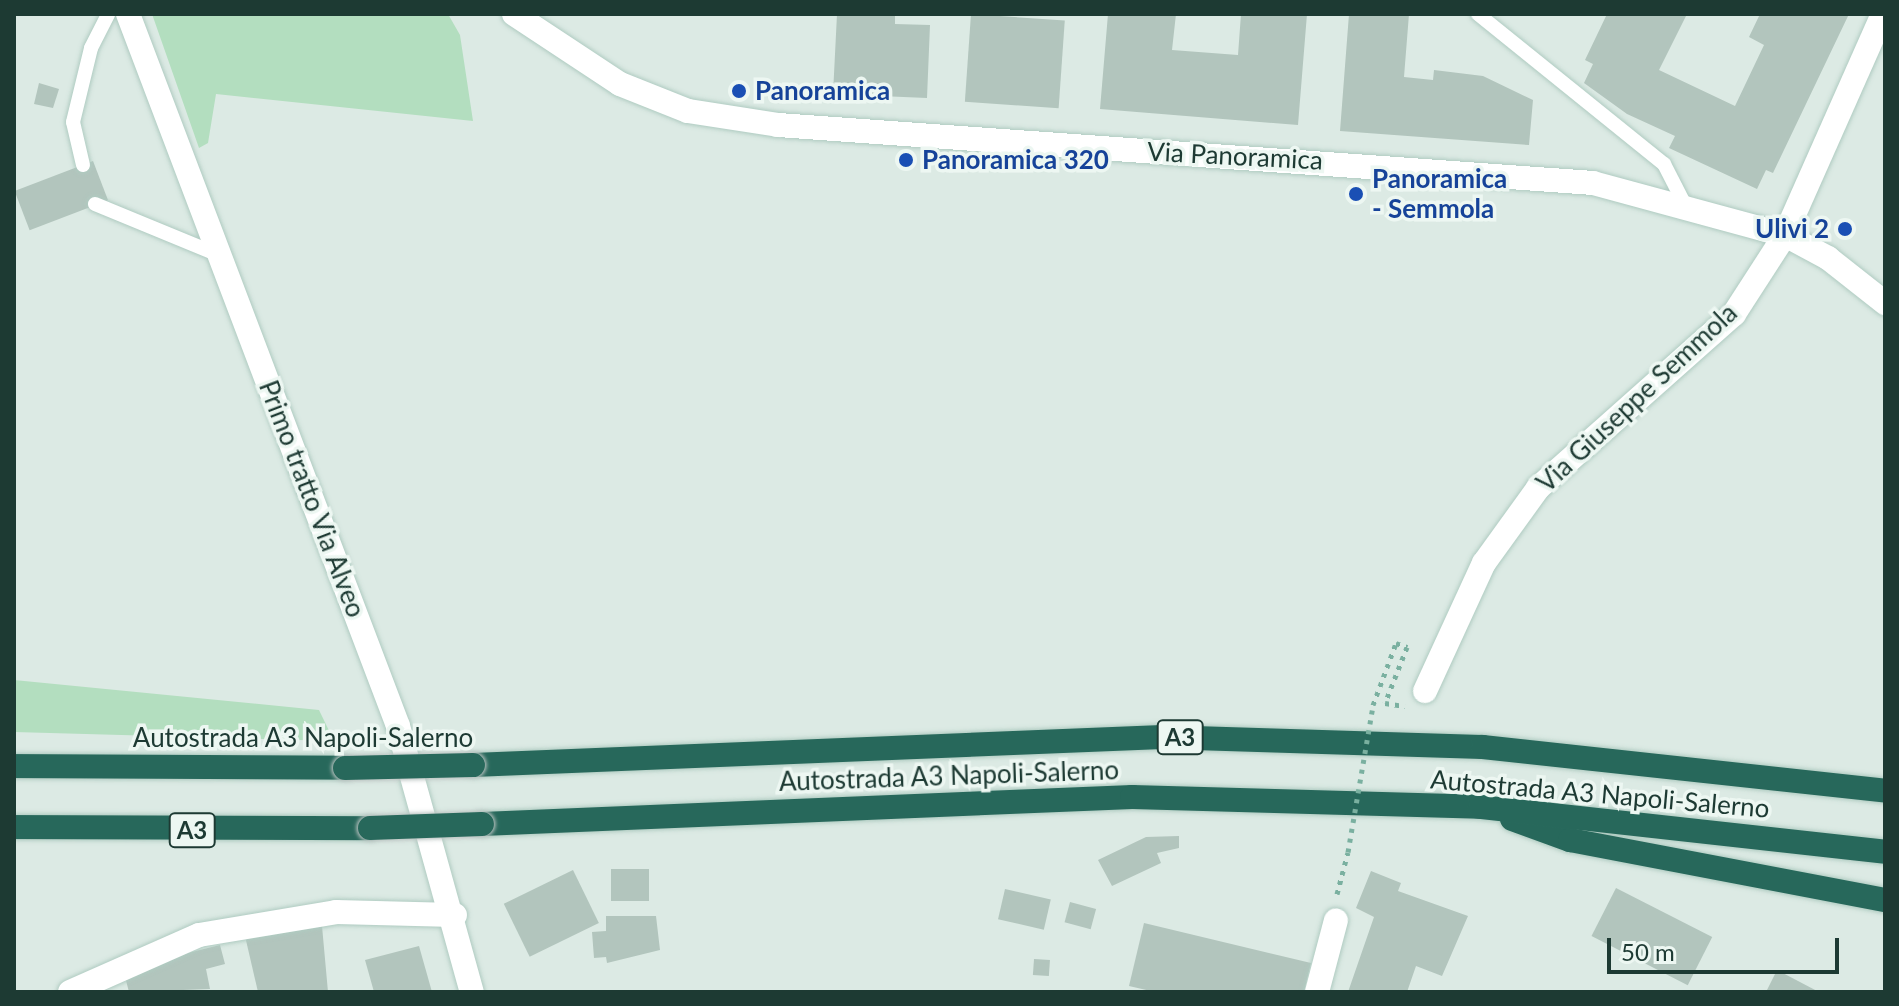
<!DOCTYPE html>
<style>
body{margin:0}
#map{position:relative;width:1899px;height:1006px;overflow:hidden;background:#dceae4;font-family:Lato,sans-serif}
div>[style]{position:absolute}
.green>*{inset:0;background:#b3debf}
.building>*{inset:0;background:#b2c5bd;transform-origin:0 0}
.path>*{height:5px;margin-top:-2.5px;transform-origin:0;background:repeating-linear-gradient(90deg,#7ab0a0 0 4px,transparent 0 10px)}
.roads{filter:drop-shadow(0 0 2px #afcbc1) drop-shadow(0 0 2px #afcbc1)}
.lane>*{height:14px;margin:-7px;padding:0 7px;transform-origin:7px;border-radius:7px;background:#fff}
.street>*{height:24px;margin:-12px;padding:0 12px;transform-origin:12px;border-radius:12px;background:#fff}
.secondary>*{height:24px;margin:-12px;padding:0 12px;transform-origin:12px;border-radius:12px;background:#fff}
.highway>*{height:24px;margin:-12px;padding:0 12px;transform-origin:12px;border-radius:12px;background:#27685b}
.path-bridge>*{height:5px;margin-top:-2.5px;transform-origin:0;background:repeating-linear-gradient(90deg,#7ab0a0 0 4px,transparent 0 10px)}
.bridges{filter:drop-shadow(0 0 2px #bbc4c2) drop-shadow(0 0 2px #bbc4c2)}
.highway-bridge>*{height:24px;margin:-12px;padding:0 12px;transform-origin:12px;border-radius:12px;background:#27685b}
.dots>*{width:22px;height:22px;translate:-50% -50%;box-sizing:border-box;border:4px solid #edf7f2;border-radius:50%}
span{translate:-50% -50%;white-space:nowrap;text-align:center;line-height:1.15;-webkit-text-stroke:7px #edf7f2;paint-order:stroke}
.shield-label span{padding:2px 6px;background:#edf7f2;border:2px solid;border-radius:6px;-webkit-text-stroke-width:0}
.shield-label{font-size:24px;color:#1d3a33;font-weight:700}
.transit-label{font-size:26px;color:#164399;font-weight:700}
.left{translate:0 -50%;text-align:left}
.right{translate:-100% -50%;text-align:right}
.street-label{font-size:26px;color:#1d3a33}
.frame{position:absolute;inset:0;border:16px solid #1d3a33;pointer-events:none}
.scale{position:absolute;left:1607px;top:938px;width:232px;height:36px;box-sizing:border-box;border:4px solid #1d3a33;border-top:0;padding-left:10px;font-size:24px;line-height:28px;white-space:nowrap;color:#1d3a33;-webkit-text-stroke:6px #edf7f2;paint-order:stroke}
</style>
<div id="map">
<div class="green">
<i style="clip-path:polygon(152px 14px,448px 14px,460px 35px,473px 121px,216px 94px,208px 143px,199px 148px)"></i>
<i style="clip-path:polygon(14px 680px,319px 710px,334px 741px,14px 732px)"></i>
</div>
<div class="building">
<i style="clip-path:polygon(837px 14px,895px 14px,895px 24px,930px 25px,927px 98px,833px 94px)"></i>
<i style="left:971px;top:14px;width:94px;height:88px;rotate:4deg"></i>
<i style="clip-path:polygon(1108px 14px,1176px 14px,1172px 50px,1238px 55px,1241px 14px,1307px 14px,1298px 125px,1100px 109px)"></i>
<i style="clip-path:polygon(1349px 14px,1409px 14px,1404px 77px,1433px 80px,1434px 70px,1483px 76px,1533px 100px,1529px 145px,1340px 131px)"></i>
<i style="clip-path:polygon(1607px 14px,1687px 14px,1659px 70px,1735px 106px,1764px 45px,1749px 37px,1760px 14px,1849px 14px,1773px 173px,1766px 170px,1757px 189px,1669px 148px,1675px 136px,1627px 114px,1584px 83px,1593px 64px,1585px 60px)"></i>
<i style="clip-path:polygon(39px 83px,59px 89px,53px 108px,34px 104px)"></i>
<i style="left:93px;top:161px;width:42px;height:84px;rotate:69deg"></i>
<i style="clip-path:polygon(1179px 836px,1179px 848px,1157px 853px,1161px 863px,1112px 886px,1098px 860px,1146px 837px)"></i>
<i style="left:611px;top:869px;width:38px;height:32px"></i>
<i style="left:573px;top:870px;width:59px;height:77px;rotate:64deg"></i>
<i style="clip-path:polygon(1371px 871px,1401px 883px,1398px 891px,1468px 916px,1442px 976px,1416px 966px,1407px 992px,1348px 992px,1374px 917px,1356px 908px)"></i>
<i style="left:1616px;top:888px;width:108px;height:54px;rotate:27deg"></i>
<i style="left:1005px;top:889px;width:47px;height:31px;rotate:13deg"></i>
<i style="left:1070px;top:902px;width:27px;height:21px;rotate:15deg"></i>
<i style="clip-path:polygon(606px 916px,656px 916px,660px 950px,607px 963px,606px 957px,594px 958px,592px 932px,606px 931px)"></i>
<i style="clip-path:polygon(1144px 923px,1311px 963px,1304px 992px,1155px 992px,1129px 986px)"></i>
<i style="clip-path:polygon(322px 926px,328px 992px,258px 992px,245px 936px)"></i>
<i style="clip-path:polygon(220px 945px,225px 964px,206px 969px,210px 989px,129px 992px,123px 969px)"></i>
<i style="clip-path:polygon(419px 946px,432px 992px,374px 992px,365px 960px)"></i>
<i style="left:1034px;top:959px;width:16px;height:16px;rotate:4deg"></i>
<i style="clip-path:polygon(1777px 970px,1819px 992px,1766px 992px)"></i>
</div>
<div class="path">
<i style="left:1373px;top:705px;width:66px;rotate:-69.6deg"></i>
<i style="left:1396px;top:643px;width:12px;rotate:20deg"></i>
<i style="left:1407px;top:647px;width:60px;rotate:111.4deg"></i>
<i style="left:1385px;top:703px;width:20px;rotate:9deg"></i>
<i style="left:1337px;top:894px;width:43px;rotate:-75.3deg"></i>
</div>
<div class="roads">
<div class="lane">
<i style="left:1478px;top:14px;width:239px;rotate:38.9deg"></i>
<i style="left:1664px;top:164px;width:46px;rotate:62.9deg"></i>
<i style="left:83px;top:165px;width:44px;rotate:-103.1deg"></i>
<i style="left:73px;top:122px;width:76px;rotate:-76.3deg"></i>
<i style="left:91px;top:48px;width:38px;rotate:-63deg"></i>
<i style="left:95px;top:204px;width:134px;rotate:22.4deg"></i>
</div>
<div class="street">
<i style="left:128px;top:14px;width:761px;rotate:69.23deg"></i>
<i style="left:398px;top:726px;width:276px;rotate:74.5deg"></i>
<i style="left:1425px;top:691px;width:141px;rotate:-65.3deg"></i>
<i style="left:1484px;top:563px;width:92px;rotate:-54.2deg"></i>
<i style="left:1538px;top:488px;width:262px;rotate:-41.6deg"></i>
<i style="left:1734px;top:314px;width:94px;rotate:-57.2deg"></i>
<i style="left:1785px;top:235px;width:242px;rotate:-66.1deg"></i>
<i style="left:70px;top:992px;width:141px;rotate:-23.8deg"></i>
<i style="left:199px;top:935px;width:139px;rotate:-9.5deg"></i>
<i style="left:336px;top:912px;width:119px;rotate:1.4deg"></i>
<i style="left:1317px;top:992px;width:74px;rotate:-75.2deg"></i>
</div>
<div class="secondary">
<i style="left:514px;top:14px;width:127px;rotate:33.4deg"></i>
<i style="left:620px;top:84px;width:73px;rotate:21.7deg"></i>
<i style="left:688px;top:111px;width:91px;rotate:8.8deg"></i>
<i style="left:778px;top:125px;width:817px;rotate:4.07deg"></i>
<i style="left:1593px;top:183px;width:199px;rotate:15.2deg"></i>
<i style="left:1785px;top:235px;width:49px;rotate:28.1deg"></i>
<i style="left:1828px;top:258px;width:73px;rotate:38.3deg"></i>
</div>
<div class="highway">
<i style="left:473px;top:765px;width:690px;rotate:-2.33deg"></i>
<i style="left:1162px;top:737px;width:321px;rotate:1.8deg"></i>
<i style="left:1483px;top:747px;width:404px;rotate:6.2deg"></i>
<i style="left:14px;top:766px;width:331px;rotate:0.3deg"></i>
<i style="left:1512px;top:819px;width:62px;rotate:19.9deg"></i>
<i style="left:1570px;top:840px;width:321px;rotate:10.8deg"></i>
<i style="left:482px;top:824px;width:651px;rotate:-2.38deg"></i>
<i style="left:1132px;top:797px;width:348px;rotate:1.6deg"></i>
<i style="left:1480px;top:807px;width:407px;rotate:6.3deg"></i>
<i style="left:14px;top:827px;width:356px;rotate:0.2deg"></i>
</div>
</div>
<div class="path-bridge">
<i style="left:1348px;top:852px;width:149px;rotate:-80.3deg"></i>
</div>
<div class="bridges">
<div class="highway-bridge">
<i style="left:345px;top:768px;width:128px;rotate:-1.3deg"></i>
<i style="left:370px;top:828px;width:112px;rotate:-2deg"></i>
</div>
</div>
<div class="dots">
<i style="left:739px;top:91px;background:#1a4fb4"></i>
<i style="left:906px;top:160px;background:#1a4fb4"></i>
<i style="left:1356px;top:194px;background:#1a4fb4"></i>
<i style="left:1845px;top:229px;background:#1a4fb4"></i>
</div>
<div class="shield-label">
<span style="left:1180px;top:737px">A3</span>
<span style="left:192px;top:830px">A3</span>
</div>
<div class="transit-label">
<span class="left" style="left:755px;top:91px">Panoramica</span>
<span class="left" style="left:922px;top:160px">Panoramica 320</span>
<span class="left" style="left:1372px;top:194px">Panoramica<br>- Semmola</span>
<span class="right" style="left:1829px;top:229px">Ulivi 2</span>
</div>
<div class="street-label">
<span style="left:1235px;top:156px;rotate:3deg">Via Panoramica</span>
<span style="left:1637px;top:398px;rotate:-43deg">Via Giuseppe Semmola</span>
<span style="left:312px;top:499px;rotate:69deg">Primo tratto Via Alveo</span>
<span style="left:303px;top:738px">Autostrada A3 Napoli-Salerno</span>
<span style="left:949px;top:776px;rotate:-2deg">Autostrada A3 Napoli-Salerno</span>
<span style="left:1600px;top:794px;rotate:5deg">Autostrada A3 Napoli-Salerno</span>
</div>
<div class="frame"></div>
<div class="scale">50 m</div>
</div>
